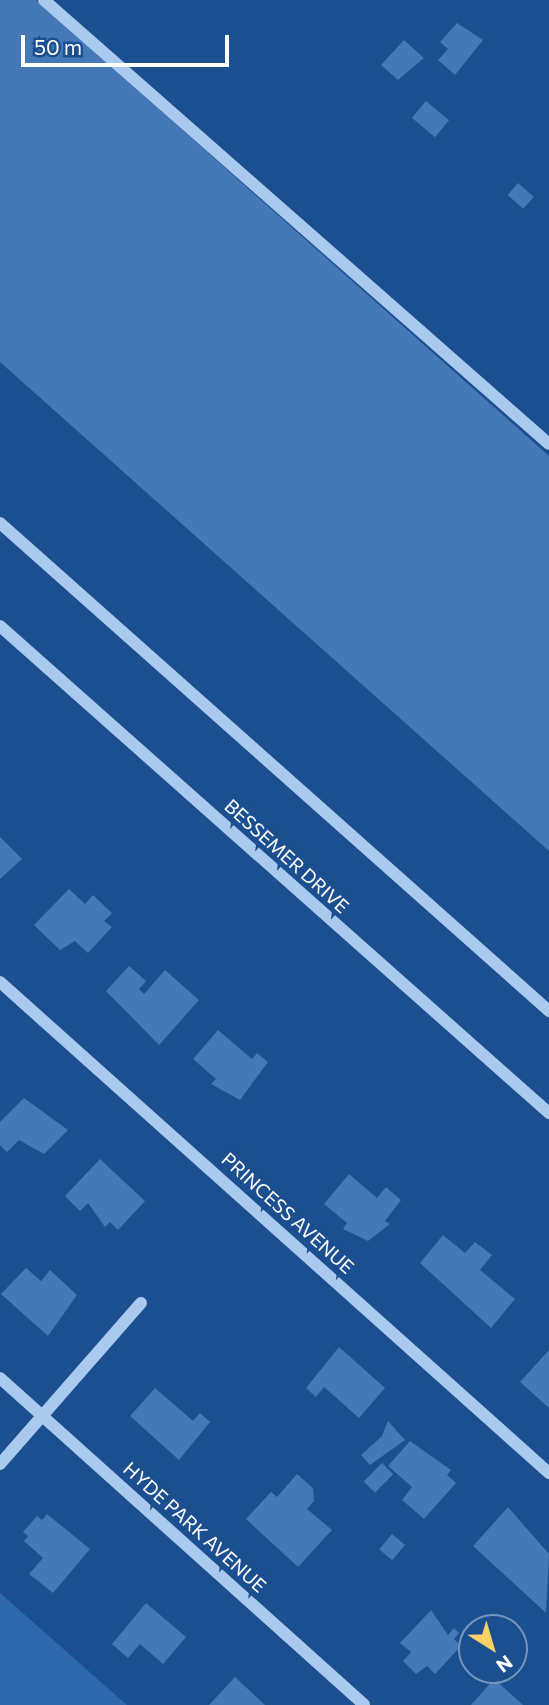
<!DOCTYPE html>
<style>
body{margin:0}
#map{position:relative;width:549px;height:1705px;overflow:hidden;background:#1b4f8f;font-family:Commissioner,sans-serif}
div>[style]{position:absolute}
.green>*{inset:0;background:#2e69ad}
.building>*{inset:0;background:#4478b7;transform-origin:0 0}
.minor>*{height:12px;margin:-6px;padding:0 6px;transform-origin:6px;border-radius:6px;background:#a9c9ee}
span{translate:-50% -50%;white-space:nowrap;text-align:center;line-height:1.15;-webkit-text-stroke:7px #1b4f8f;paint-order:stroke}
.street-label{font-size:19px;color:#fff}
.north{position:absolute;left:458px;top:1614px;width:70px;height:70px;box-sizing:border-box;background:#1b4f8f;border:2px solid #7695bc;border-radius:50%;rotate:143deg;font-size:19px;font-weight:700;line-height:28px;text-align:center;color:#fff}
.north::after{content:'';display:block;margin:auto;width:24px;height:32px;background:#ffd166;clip-path:polygon(50% 0,100% 100%,50% 72%,0 100%)}
.scale{position:absolute;left:21px;top:35px;width:208px;height:32px;box-sizing:border-box;border:4px solid #fff;border-top:0;padding-left:9px;font-size:21px;line-height:24px;white-space:nowrap;color:#fff;-webkit-text-stroke:5px #1b4f8f;paint-order:stroke}
</style>
<div id="map">
<div class="green">
<i style="clip-path:polygon(0 1593px,127px 1705px,0 1705px)"></i>
</div>
<div class="building">
<i style="clip-path:polygon(0 0,36px 0,549px 456px,549px 851px,0 362px)"></i>
<i style="clip-path:polygon(457px 23px,483px 40px,455px 75px,438px 60px,448px 49px,440px 42px)"></i>
<i style="clip-path:polygon(404px 40px,424px 58px,398px 80px,381px 65px)"></i>
<i style="left:426px;top:101px;width:30px;height:22px;rotate:40deg"></i>
<i style="left:518px;top:183px;width:21px;height:16px;rotate:41deg"></i>
<i style="clip-path:polygon(0 837px,22px 859px,0 879px)"></i>
<i style="clip-path:polygon(69px 889px,85px 904px,93px 895px,112px 913px,104px 921px,112px 927px,88px 953px,75px 941px,60px 950px,34px 925px)"></i>
<i style="clip-path:polygon(129px 966px,146px 981px,139px 989px,144px 994px,165px 970px,199px 1000px,159px 1045px,106px 991px)"></i>
<i style="clip-path:polygon(218px 1030px,252px 1059px,257px 1053px,268px 1062px,240px 1100px,211px 1084px,216px 1079px,193px 1059px)"></i>
<i style="clip-path:polygon(24px 1098px,68px 1130px,44px 1154px,19px 1140px,7px 1152px,0 1145px,0 1122px)"></i>
<i style="clip-path:polygon(100px 1159px,145px 1201px,118px 1230px,110px 1222px,105px 1227px,88px 1203px,80px 1211px,65px 1196px)"></i>
<i style="clip-path:polygon(349px 1174px,377px 1198px,386px 1187px,401px 1200px,385px 1221px,390px 1224px,368px 1241px,343px 1229px,347px 1223px,324px 1204px)"></i>
<i style="clip-path:polygon(443px 1235px,465px 1253px,475px 1242px,492px 1255px,480px 1270px,515px 1299px,491px 1328px,420px 1263px)"></i>
<i style="clip-path:polygon(26px 1268px,41px 1281px,50px 1270px,77px 1295px,48px 1336px,1px 1294px)"></i>
<i style="clip-path:polygon(339px 1347px,385px 1388px,359px 1418px,324px 1387px,316px 1397px,306px 1388px)"></i>
<i style="clip-path:polygon(549px 1350px,549px 1408px,520px 1382px)"></i>
<i style="clip-path:polygon(155px 1388px,193px 1421px,200px 1413px,210px 1422px,179px 1460px,130px 1416px)"></i>
<i style="clip-path:polygon(388px 1421px,405px 1440px,370px 1465px,361px 1455px,382px 1436px)"></i>
<i style="clip-path:polygon(410px 1441px,451px 1470px,447px 1475px,456px 1483px,424px 1519px,402px 1500px,412px 1487px,388px 1466px)"></i>
<i style="left:382px;top:1463px;width:16px;height:26px;rotate:45deg"></i>
<i style="clip-path:polygon(297px 1474px,313px 1488px,314px 1501px,307px 1509px,332px 1530px,298px 1567px,246px 1519px,271px 1492px,277px 1497px)"></i>
<i style="clip-path:polygon(508px 1507px,549px 1554px,546px 1613px,473px 1546px)"></i>
<i style="clip-path:polygon(47px 1514px,90px 1549px,53px 1593px,29px 1574px,43px 1558px,24px 1541px,28px 1536px,23px 1532px,37px 1516px,42px 1520px)"></i>
<i style="left:392px;top:1534px;width:17px;height:20px;rotate:40deg"></i>
<i style="clip-path:polygon(146px 1603px,186px 1637px,163px 1664px,140px 1644px,128px 1658px,112px 1644px)"></i>
<i style="clip-path:polygon(431px 1610px,448px 1635px,454px 1628px,459px 1633px,454px 1639px,461px 1646px,435px 1674px,427px 1666px,416px 1674px,403px 1661px,411px 1652px,400px 1643px)"></i>
<i style="clip-path:polygon(235px 1677px,265px 1705px,209px 1705px)"></i>
<i style="clip-path:polygon(494px 1679px,523px 1705px,471px 1705px)"></i>
</div>
<div class="minor">
<i style="left:44px;top:0;width:672px;rotate:41.32deg"></i>
<i style="left:0;top:523px;width:735px;rotate:41.63deg"></i>
<i style="left:0;top:626px;width:734px;rotate:41.58deg"></i>
<i style="left:0;top:982px;width:737px;rotate:41.81deg"></i>
<i style="left:0;top:1378px;width:489px;rotate:41.9deg"></i>
<i style="left:0;top:1464px;width:214px;rotate:-48.8deg"></i>
</div>
<div class="street-label">
<span style="left:287px;top:856px;rotate:42deg">BESSEMER DRIVE</span>
<span style="left:288px;top:1213px;rotate:42deg">PRINCESS AVENUE</span>
<span style="left:195px;top:1527px;rotate:42deg">HYDE PARK AVENUE</span>
</div>
<div class="north">N</div>
<div class="scale">50 m</div>
</div>
